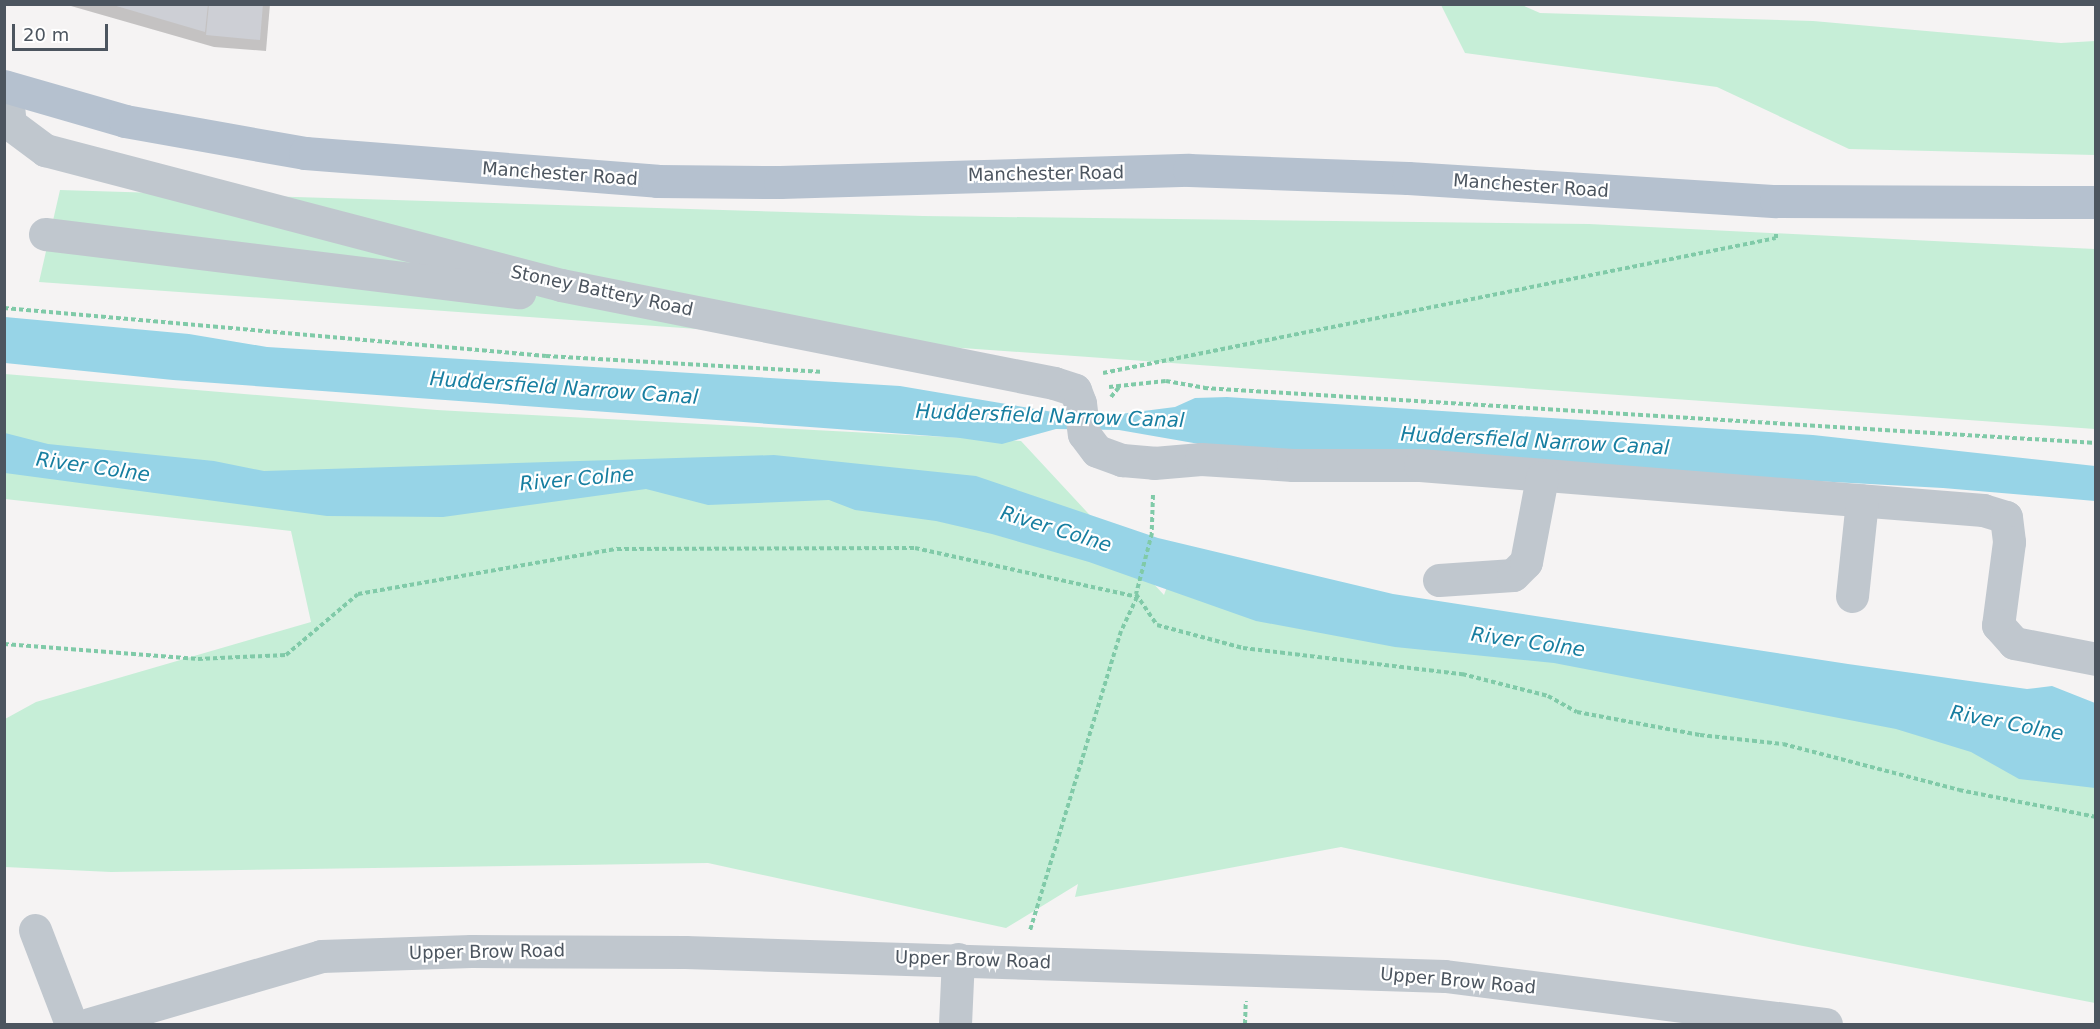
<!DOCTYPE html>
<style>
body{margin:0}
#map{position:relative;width:2100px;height:1029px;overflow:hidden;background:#f5f3f3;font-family:"DejaVu Sans",sans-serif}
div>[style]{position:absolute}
.green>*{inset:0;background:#c6eed7}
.water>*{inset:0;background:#97d4e7}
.shadow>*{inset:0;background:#0003}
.building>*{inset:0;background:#cdcfd5}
.path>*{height:4px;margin-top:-2px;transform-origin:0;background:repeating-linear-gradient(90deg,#80caa8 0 4.5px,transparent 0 7.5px)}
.minor>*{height:33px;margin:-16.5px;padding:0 16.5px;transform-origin:16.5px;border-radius:16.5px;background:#c0c7ce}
.major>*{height:33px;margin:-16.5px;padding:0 16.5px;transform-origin:16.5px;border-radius:16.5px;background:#b5c1cf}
.minor-bridge>*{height:33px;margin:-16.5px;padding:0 16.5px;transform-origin:16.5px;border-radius:16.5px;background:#c0c7ce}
span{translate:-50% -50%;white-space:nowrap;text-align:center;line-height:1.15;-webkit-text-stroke:4.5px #fff;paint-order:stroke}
.street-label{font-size:18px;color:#4c555f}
.water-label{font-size:20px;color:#177ea0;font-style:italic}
.frame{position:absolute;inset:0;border:6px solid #4c555f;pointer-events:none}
.scale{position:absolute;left:12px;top:24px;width:96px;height:27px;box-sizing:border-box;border:3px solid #4c555f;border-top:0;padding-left:8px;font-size:18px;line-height:21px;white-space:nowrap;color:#4c555f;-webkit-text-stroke:4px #fff;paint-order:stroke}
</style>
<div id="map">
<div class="green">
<i style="clip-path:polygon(1441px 5px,1522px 5px,1540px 13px,1813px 21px,2061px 43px,2095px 41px,2095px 155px,1849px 149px,1717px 87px,1465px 53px)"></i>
<i style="clip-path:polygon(60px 190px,923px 216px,1589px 224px,2095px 249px,2095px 429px,39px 282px)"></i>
<i style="clip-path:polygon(5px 374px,437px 410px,1021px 441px,1164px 595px,1169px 581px,2095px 744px,2095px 1003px,1798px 945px,1341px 847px,1075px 897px,1078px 884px,1006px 928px,708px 863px,111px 872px,5px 867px,5px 719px,36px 702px,311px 622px,291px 531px,5px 499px)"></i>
</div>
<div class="water">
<i style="clip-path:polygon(5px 317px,189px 334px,267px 347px,900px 386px,1053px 412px,1120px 414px,1175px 407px,1195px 398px,1227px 397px,1813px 435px,2095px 466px,2095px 501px,1943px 488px,1228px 449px,1119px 430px,1056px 429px,1002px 444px,960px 438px,173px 380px,5px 363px)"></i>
<i style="clip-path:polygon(5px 433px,48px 444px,214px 461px,264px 471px,774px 455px,976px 476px,1158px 538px,1393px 594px,1848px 664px,2027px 689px,2052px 686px,2095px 703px,2095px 788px,2019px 779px,1971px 752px,1896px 729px,1554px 663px,1395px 647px,1256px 621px,1089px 562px,992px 534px,936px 521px,855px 510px,829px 500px,708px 505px,646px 489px,443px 517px,327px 516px,5px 473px)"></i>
</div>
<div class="shadow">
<i style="clip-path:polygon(64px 4px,270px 4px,266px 51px,214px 47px)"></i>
</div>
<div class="building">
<i style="clip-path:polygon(113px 4px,208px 4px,205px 32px,113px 5px)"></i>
<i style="clip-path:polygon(209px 4px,263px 4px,260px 40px,206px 35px)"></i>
</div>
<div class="path">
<i style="left:4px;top:308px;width:544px;rotate:5.06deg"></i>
<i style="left:546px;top:356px;width:275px;rotate:3.3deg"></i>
<i style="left:1103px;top:373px;width:686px;rotate:-11.34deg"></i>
<i style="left:1776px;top:238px;width:5px;rotate:-90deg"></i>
<i style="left:1109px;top:387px;width:57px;rotate:-6deg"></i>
<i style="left:1166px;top:381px;width:39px;rotate:10deg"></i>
<i style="left:1204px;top:388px;width:894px;rotate:3.53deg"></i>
<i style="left:1111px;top:397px;width:14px;rotate:-51deg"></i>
<i style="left:1153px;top:495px;width:38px;rotate:92deg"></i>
<i style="left:1152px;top:533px;width:63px;rotate:104.7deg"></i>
<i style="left:1136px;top:594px;width:37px;rotate:56deg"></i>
<i style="left:1157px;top:625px;width:89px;rotate:15deg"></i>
<i style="left:1243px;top:648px;width:221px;rotate:6.8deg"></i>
<i style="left:1462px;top:674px;width:89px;rotate:14.3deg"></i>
<i style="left:1548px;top:696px;width:33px;rotate:29deg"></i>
<i style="left:1577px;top:712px;width:125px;rotate:10.6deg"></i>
<i style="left:1700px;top:735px;width:83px;rotate:6.2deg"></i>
<i style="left:1783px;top:744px;width:182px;rotate:14.6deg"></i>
<i style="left:1959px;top:790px;width:140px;rotate:11.1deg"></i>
<i style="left:4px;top:644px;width:195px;rotate:4.4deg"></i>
<i style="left:198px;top:659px;width:88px;rotate:-2.6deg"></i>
<i style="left:286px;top:655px;width:94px;rotate:-40.3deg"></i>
<i style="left:358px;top:594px;width:263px;rotate:-9.9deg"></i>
<i style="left:617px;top:549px;width:298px;rotate:-0.2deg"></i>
<i style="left:915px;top:548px;width:227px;rotate:12.4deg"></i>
<i style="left:1137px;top:597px;width:38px;rotate:115deg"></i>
<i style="left:1121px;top:631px;width:313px;rotate:106.9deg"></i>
<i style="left:1245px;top:1024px;width:23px;rotate:-88deg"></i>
</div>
<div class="minor">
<i style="left:6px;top:87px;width:37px;rotate:84deg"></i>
<i style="left:10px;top:124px;width:44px;rotate:36.6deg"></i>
<i style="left:45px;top:150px;width:533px;rotate:14.66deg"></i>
<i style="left:561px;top:285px;width:503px;rotate:11.24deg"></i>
<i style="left:1054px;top:383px;width:22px;rotate:18deg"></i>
<i style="left:1075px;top:390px;width:14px;rotate:69deg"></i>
<i style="left:45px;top:234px;width:478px;rotate:7deg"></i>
<i style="left:1084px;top:434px;width:21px;rotate:53deg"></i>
<i style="left:1097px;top:451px;width:27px;rotate:20deg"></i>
<i style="left:1122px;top:460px;width:32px;rotate:5deg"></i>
<i style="left:1154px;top:463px;width:47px;rotate:-4.9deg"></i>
<i style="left:1201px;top:459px;width:92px;rotate:3.7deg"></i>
<i style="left:1293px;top:465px;width:127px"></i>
<i style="left:1420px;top:465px;width:565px;rotate:4.57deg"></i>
<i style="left:1983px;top:510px;width:24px;rotate:17deg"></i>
<i style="left:2006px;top:517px;width:25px;rotate:83deg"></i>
<i style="left:2009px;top:542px;width:84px;rotate:97.5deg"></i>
<i style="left:1998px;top:625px;width:24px;rotate:48deg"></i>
<i style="left:2014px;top:643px;width:84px;rotate:11deg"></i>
<i style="left:1439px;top:580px;width:74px;rotate:-3.9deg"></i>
<i style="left:1513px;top:575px;width:18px;rotate:-45deg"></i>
<i style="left:1526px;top:562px;width:86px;rotate:-79.3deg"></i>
<i style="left:1852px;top:596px;width:96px;rotate:-84deg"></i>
<i style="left:35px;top:930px;width:101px;rotate:69deg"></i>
<i style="left:89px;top:1024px;width:242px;rotate:-16.3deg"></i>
<i style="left:321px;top:956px;width:150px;rotate:-1.9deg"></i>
<i style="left:471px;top:951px;width:214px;rotate:0.3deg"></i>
<i style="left:685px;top:952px;width:760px;rotate:1.81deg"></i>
<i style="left:1445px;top:976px;width:384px;rotate:7.2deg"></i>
<i style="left:955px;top:1024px;width:65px;rotate:-87.4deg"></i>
</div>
<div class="major">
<i style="left:4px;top:86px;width:126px;rotate:16.1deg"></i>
<i style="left:125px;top:121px;width:183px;rotate:10.1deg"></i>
<i style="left:305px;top:153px;width:353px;rotate:4.5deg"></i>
<i style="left:657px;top:181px;width:123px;rotate:0.5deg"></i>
<i style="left:780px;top:182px;width:409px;rotate:-1.7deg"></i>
<i style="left:1189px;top:170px;width:219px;rotate:2.1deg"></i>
<i style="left:1408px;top:178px;width:369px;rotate:3.6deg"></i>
<i style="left:1776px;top:201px;width:320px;rotate:0.2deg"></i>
</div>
<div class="minor-bridge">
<i style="left:1080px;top:403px;width:31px;rotate:83deg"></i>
</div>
<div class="street-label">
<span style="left:560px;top:174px;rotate:4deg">Manchester Road</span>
<span style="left:1046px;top:174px;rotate:-1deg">Manchester Road</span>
<span style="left:1531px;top:186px;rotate:4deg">Manchester Road</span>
<span style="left:602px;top:291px;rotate:12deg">Stoney Battery Road</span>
<span style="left:487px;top:952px;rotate:-1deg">Upper Brow Road</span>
<span style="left:973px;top:960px;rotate:2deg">Upper Brow Road</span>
<span style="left:1458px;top:981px;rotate:5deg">Upper Brow Road</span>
</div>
<div class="water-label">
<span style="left:564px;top:388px;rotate:4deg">Huddersfield Narrow Canal</span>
<span style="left:1050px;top:416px;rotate:2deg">Huddersfield Narrow Canal</span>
<span style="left:1535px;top:441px;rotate:3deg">Huddersfield Narrow Canal</span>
<span style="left:93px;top:467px;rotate:8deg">River Colne</span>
<span style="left:577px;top:479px;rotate:-5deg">River Colne</span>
<span style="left:1056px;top:529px;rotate:17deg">River Colne</span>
<span style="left:1528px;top:642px;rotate:8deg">River Colne</span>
<span style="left:2007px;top:723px;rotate:11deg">River Colne</span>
</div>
<div class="frame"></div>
<div class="scale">20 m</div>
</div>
